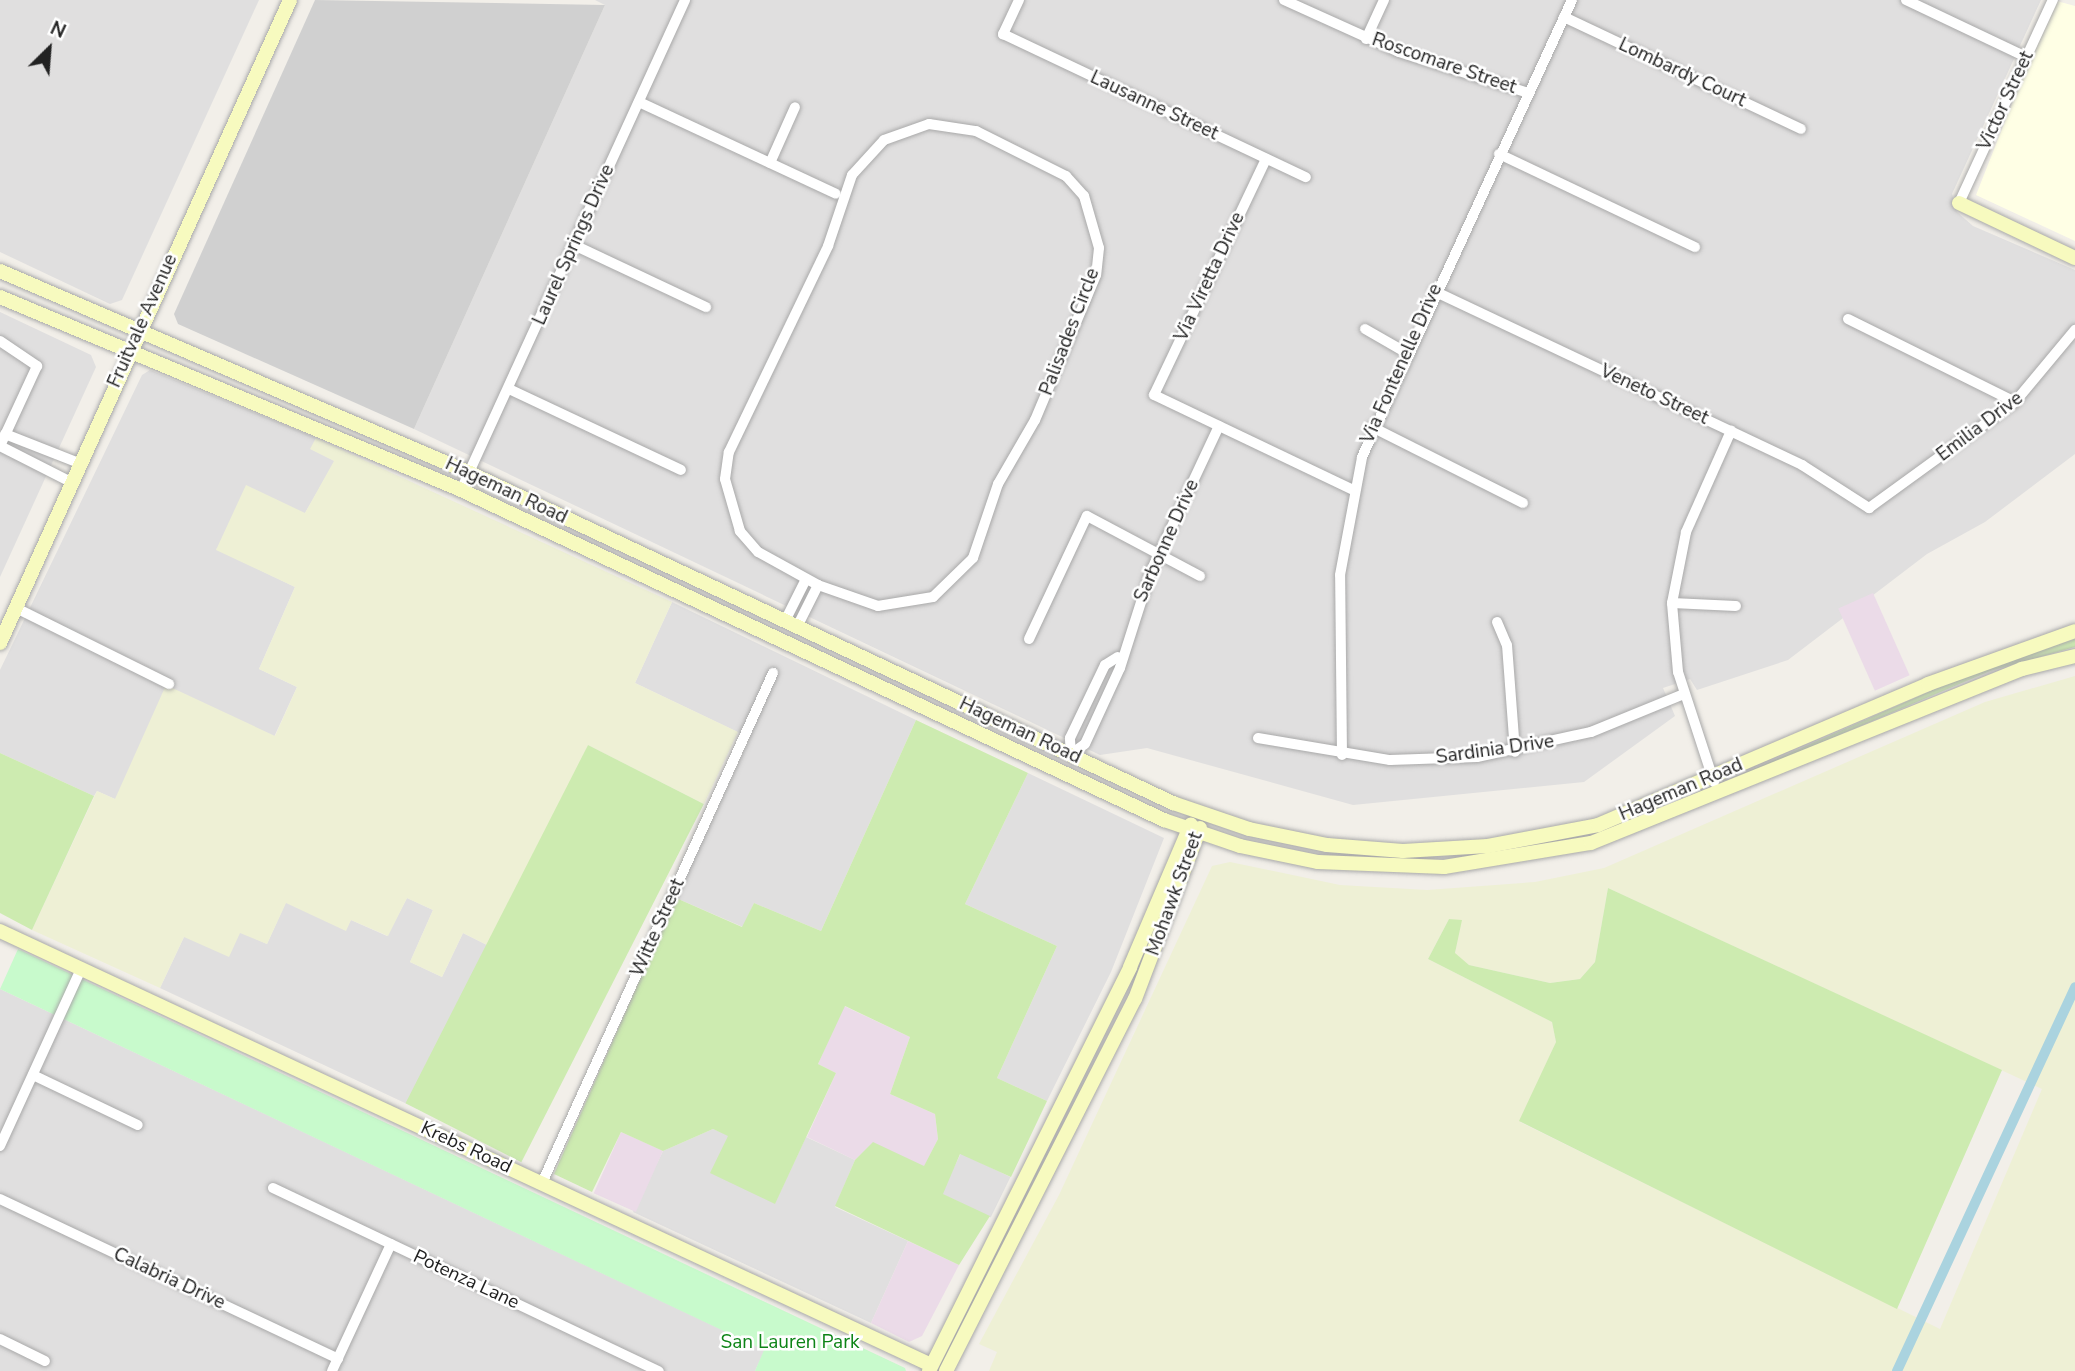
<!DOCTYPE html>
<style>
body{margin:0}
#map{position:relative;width:2075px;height:1371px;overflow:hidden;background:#f2efe9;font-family:"Nunito Sans",sans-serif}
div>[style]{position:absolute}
.residential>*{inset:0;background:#e0dfdf;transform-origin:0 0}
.industrial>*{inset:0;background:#ebdbe8;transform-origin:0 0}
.education>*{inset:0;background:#ffffe5}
.religious>*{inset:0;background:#d0d0d0}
.farmland>*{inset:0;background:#eef0d5}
.grass>*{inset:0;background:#cdebb0;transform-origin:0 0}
.park>*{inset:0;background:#c8facc}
.canal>*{height:10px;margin:-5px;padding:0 5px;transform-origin:5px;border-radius:5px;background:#aad3df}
.roads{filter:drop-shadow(0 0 2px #a9a9a9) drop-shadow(0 0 2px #a9a9a9)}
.street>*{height:10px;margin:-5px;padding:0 5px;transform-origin:5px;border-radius:5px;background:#fff}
.secondary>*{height:14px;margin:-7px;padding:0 7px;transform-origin:7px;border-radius:7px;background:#f7fabf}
span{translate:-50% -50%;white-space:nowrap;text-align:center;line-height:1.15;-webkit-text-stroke:5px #fff;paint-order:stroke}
.street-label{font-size:19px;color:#222}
.park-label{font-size:19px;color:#0c8416}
.north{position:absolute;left:14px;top:14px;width:70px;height:70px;-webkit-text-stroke:5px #fff;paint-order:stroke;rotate:25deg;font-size:19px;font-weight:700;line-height:28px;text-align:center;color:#222}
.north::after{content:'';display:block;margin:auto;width:24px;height:32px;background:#222;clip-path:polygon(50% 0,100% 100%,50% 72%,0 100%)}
</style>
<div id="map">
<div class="residential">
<i style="clip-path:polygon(0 0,259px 0,122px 300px,110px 304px,0 252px)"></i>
<i style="clip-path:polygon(595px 0,2041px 0,1952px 194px,1957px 212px,1973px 226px,2075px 270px,2075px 454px,1985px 522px,1927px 554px,1788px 660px,1697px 690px,1690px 679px,1663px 688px,1675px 716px,1584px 782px,1353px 805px,1147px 748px,1100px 755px,414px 429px,605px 5px)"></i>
<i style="clip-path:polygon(0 312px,91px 355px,96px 367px,0 577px)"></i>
<i style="clip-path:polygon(150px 370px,316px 438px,311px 449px,335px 461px,305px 513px,216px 549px,295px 587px,259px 669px,297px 687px,274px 737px,115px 799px,97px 791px,94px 796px,0 753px,0 670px,142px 375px)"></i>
<i style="clip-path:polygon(672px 602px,916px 720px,821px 931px,754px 903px,743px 927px,676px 898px,750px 738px,635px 683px)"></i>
<i style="clip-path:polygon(1028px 773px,1164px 838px,1111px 972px,1047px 1101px,997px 1078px,1057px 946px,965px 904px)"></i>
<i style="clip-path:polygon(407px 898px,433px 910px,410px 962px,442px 977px,463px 933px,495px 949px,422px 1111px,160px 988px,184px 937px,240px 932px,267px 944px,286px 902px,345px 930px,351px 920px,387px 936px)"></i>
<i style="clip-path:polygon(0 989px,765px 1350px,755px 1371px,0 1371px)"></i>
<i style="clip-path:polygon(713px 1129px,728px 1135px,775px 1203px,806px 1137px,855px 1160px,835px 1207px,908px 1241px,871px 1323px,633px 1212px,663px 1151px)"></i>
<i style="left:961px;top:1153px;width:55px;height:45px;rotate:26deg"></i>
</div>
<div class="industrial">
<i style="left:1873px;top:593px;width:90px;height:38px;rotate:66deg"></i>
<i style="clip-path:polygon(844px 1006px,910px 1037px,890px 1094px,935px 1114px,938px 1139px,924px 1167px,873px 1143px,855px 1160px,807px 1137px,836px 1073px,818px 1064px)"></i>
<i style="left:621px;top:1132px;width:46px;height:67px;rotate:24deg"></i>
<i style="clip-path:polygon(908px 1241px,959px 1265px,922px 1336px,909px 1342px,871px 1323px)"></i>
</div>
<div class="education">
<i style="clip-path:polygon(2053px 0,2075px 6px,2075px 241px,1976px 195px)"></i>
</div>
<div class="religious">
<i style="clip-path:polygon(315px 0,605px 5px,414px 429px,178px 324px,174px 314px)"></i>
</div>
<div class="farmland">
<i style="clip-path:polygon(316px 438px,672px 602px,635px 683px,738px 732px,704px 804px,588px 745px,495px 949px,463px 933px,442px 977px,410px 962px,433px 910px,407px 898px,388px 936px,351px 920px,346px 931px,286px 903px,267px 944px,240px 933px,229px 957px,184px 937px,160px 988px,32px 930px,97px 791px,115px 799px,166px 685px,275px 736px,297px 687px,259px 669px,295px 587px,216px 550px,246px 485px,305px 513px,334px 461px,310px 449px)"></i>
<i style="clip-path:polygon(evenodd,2075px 676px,2075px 1371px,989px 1371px,997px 1352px,979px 1344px,1059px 1195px,1212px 866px,1230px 862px,1340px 885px,1427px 890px,1535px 882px,1604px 868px,1985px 702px,2075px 676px,1608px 888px,2042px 1089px,1940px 1329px,1520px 1122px,1556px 1042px,1552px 1022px,1428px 959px,1449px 919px,1461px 921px,1455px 954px,1469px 965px,1550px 983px,1580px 979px,1595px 962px,1608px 888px)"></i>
</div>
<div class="grass">
<i style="clip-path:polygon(2075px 639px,2075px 647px,1990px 671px,1743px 776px,1742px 774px,1976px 671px)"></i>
<i style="clip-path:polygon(916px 720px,1028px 773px,965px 904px,1057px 946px,997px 1078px,1047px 1101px,1011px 1177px,960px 1154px,943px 1194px,990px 1216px,959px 1265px,835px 1206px,855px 1160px,873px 1142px,924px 1166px,938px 1139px,935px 1114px,890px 1094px,910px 1037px,845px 1006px,818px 1064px,836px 1073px,775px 1204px,710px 1173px,728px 1136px,713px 1129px,663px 1151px,621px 1132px,592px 1192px,554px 1174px,676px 898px,742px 927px,754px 903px,821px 931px)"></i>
<i style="left:588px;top:745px;width:130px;height:402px;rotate:27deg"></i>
<i style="clip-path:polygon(0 753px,94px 796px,32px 930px,0 913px)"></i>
<i style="clip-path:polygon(1608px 888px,2002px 1070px,1897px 1309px,1519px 1121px,1556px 1042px,1552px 1022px,1428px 959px,1449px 919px,1462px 920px,1455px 953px,1469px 965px,1550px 983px,1580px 979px,1595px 962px)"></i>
</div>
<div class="park">
<i style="clip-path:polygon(18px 949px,905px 1368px,906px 1371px,755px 1371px,764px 1350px,0 989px)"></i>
</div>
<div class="canal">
<i style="left:1897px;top:1371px;width:423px;rotate:-65.1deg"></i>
</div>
<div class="roads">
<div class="street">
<i style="left:1019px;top:0;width:38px;rotate:115deg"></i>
<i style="left:1003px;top:34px;width:335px;rotate:25.3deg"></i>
<i style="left:1284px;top:0;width:126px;rotate:24.3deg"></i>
<i style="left:1399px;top:52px;width:135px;rotate:17.6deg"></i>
<i style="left:1906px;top:0;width:133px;rotate:25.4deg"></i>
<i style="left:1564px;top:17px;width:262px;rotate:25.3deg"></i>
<i style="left:1366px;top:39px;width:43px;rotate:-65.2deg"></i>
<i style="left:639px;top:102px;width:217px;rotate:25deg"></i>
<i style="left:929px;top:124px;width:48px;rotate:8.5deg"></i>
<i style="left:976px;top:131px;width:101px;rotate:26.6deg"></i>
<i style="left:1066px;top:176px;width:27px;rotate:48deg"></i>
<i style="left:1084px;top:196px;width:54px;rotate:73.9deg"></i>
<i style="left:1099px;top:248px;width:27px;rotate:96deg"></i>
<i style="left:1096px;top:275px;width:157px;rotate:112.8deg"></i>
<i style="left:1035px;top:420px;width:74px;rotate:120deg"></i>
<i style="left:998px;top:484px;width:78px;rotate:108.7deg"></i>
<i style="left:973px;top:558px;width:56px;rotate:135.7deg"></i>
<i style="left:933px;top:597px;width:56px;rotate:170.7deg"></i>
<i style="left:878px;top:606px;width:64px;rotate:-160.7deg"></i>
<i style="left:818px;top:585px;width:68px;rotate:-151.2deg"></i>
<i style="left:758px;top:552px;width:28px;rotate:-131deg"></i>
<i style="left:740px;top:531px;width:54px;rotate:-106.1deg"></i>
<i style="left:725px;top:479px;width:27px;rotate:-82deg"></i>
<i style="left:729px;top:452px;width:229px;rotate:-64.3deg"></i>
<i style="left:828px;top:246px;width:75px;rotate:-71.3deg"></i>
<i style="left:852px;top:175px;width:47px;rotate:-47.6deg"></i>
<i style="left:884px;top:140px;width:48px;rotate:-19.6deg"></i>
<i style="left:1499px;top:154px;width:217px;rotate:25.4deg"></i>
<i style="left:1266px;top:159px;width:261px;rotate:115.4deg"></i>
<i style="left:1154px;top:395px;width:221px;rotate:25.5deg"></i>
<i style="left:770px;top:163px;width:61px;rotate:-65.9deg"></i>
<i style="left:1959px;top:203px;width:224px;rotate:-65.2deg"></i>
<i style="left:574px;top:245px;width:146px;rotate:25.2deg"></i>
<i style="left:1434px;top:291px;width:407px;rotate:25.3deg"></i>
<i style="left:1802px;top:465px;width:80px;rotate:32.7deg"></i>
<i style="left:1869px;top:508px;width:180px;rotate:-36deg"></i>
<i style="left:2015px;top:402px;width:94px;rotate:-50.2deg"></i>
<i style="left:1848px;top:319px;width:186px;rotate:26.4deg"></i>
<i style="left:1365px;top:329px;width:46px;rotate:29.9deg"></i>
<i style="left:0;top:341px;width:45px;rotate:34deg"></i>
<i style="left:37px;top:366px;width:88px;rotate:114.8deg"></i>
<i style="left:0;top:446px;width:80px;rotate:26.9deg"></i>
<i style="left:509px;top:389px;width:190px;rotate:25.2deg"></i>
<i style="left:1372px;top:427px;width:169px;rotate:26.7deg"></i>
<i style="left:5px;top:434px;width:79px;rotate:21.4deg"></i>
<i style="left:461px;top:490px;width:539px;rotate:-65.43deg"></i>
<i style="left:1672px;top:603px;width:64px;rotate:2.7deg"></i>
<i style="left:16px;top:608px;width:171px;rotate:26.4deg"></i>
<i style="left:785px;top:621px;width:47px;rotate:-63.4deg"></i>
<i style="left:1497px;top:622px;width:25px;rotate:67deg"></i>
<i style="left:1507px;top:645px;width:107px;rotate:85.7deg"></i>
<i style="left:797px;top:627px;width:47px;rotate:-63.4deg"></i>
<i style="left:1029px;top:639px;width:136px;rotate:-64.8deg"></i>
<i style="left:1087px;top:516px;width:128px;rotate:28deg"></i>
<i style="left:1258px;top:738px;width:134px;rotate:9.5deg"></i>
<i style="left:1390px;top:760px;width:87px;rotate:-2deg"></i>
<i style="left:1477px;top:757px;width:117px;rotate:-12.4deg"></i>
<i style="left:1591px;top:732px;width:100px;rotate:-22.2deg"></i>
<i style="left:1071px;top:754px;width:17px;rotate:-36deg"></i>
<i style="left:1085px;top:744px;width:84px;rotate:-65.3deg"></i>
<i style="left:1120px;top:668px;width:102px;rotate:-72.3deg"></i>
<i style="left:1151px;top:571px;width:160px;rotate:-64.9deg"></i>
<i style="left:1071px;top:754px;width:16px;rotate:-94deg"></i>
<i style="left:1070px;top:738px;width:81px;rotate:-64.4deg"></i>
<i style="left:1105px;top:665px;width:15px;rotate:-32deg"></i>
<i style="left:1342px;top:755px;width:180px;rotate:-90.6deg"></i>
<i style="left:1340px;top:575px;width:120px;rotate:-79.4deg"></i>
<i style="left:1362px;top:457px;width:503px;rotate:-65.32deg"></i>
<i style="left:1714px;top:782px;width:116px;rotate:-108.1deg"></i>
<i style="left:1678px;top:672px;width:69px;rotate:-95deg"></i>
<i style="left:1672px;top:603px;width:72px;rotate:-78.8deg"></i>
<i style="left:1686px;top:532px;width:111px;rotate:-66deg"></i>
<i style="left:33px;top:1075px;width:116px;rotate:25.5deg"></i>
<i style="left:0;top:1146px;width:195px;rotate:-65.4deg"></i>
<i style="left:542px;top:1183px;width:560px;rotate:-65.63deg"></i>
<i style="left:273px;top:1188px;width:427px;rotate:25.4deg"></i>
<i style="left:0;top:1199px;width:374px;rotate:25.3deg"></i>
<i style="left:0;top:1339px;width:50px;rotate:26.1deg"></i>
<i style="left:332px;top:1371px;width:140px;rotate:-65.1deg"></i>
</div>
<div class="secondary">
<i style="left:1959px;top:203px;width:128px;rotate:25.4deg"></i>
<i style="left:0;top:271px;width:512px;rotate:23.26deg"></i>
<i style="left:470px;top:473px;width:777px;rotate:25.15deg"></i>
<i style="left:1173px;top:803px;width:80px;rotate:18.9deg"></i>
<i style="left:1249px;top:829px;width:80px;rotate:11.6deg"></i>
<i style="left:1327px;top:845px;width:76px;rotate:4.5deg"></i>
<i style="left:1403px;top:851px;width:85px;rotate:-3.4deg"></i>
<i style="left:1488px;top:846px;width:112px;rotate:-10.8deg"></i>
<i style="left:1598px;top:825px;width:359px;rotate:-23.1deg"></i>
<i style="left:1928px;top:684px;width:156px;rotate:-19.8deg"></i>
<i style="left:0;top:297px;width:500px;rotate:22.7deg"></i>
<i style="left:461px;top:490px;width:777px;rotate:25.15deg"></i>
<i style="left:1164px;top:820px;width:80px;rotate:18.9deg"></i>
<i style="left:1240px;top:846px;width:80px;rotate:11.6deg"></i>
<i style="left:1318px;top:862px;width:126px;rotate:2.3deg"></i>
<i style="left:1444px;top:867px;width:149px;rotate:-9.3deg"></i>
<i style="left:1591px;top:843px;width:465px;rotate:-22deg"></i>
<i style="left:2022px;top:669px;width:55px;rotate:-13.8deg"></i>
<i style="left:0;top:643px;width:705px;rotate:-65.72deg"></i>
<i style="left:0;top:931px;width:1027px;rotate:24.99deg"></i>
<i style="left:929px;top:1371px;width:451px;rotate:-63.5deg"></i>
<i style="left:1130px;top:967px;width:155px;rotate:-66.9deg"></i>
<i style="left:946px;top:1371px;width:417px;rotate:-63.1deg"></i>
<i style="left:1135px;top:999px;width:183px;rotate:-69.2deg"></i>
</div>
</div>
<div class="street-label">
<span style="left:1444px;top:64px;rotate:19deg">Roscomare Street</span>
<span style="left:1682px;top:73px;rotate:25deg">Lombardy Court</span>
<span style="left:2006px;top:101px;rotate:-65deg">Victor Street</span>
<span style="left:1154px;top:106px;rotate:25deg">Lausanne Street</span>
<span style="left:574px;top:245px;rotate:-66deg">Laurel Springs Drive</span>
<span style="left:1210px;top:277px;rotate:-65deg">Via Viretta Drive</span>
<span style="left:143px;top:321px;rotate:-66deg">Fruitvale Avenue</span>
<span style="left:1070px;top:332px;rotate:-69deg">Palisades Circle</span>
<span style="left:1402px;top:364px;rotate:-66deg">Via Fontenelle Drive</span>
<span style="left:1654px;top:395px;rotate:25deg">Veneto Street</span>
<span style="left:1980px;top:427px;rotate:-37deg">Emilia Drive</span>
<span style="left:506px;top:491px;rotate:25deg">Hageman Road</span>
<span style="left:1167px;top:541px;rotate:-66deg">Sarbonne Drive</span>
<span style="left:1020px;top:731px;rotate:25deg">Hageman Road</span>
<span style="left:1495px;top:750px;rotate:-8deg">Sardinia Drive</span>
<span style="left:1681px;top:790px;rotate:-23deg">Hageman Road</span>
<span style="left:1175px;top:894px;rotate:-70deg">Mohawk Street</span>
<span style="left:658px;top:928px;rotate:-66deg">Witte Street</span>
<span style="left:466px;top:1148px;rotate:25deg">Krebs Road</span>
<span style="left:169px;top:1279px;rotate:25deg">Calabria Drive</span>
<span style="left:466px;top:1280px;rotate:25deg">Potenza Lane</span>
</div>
<div class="park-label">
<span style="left:790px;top:1343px">San Lauren Park</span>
</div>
<div class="north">N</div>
</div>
